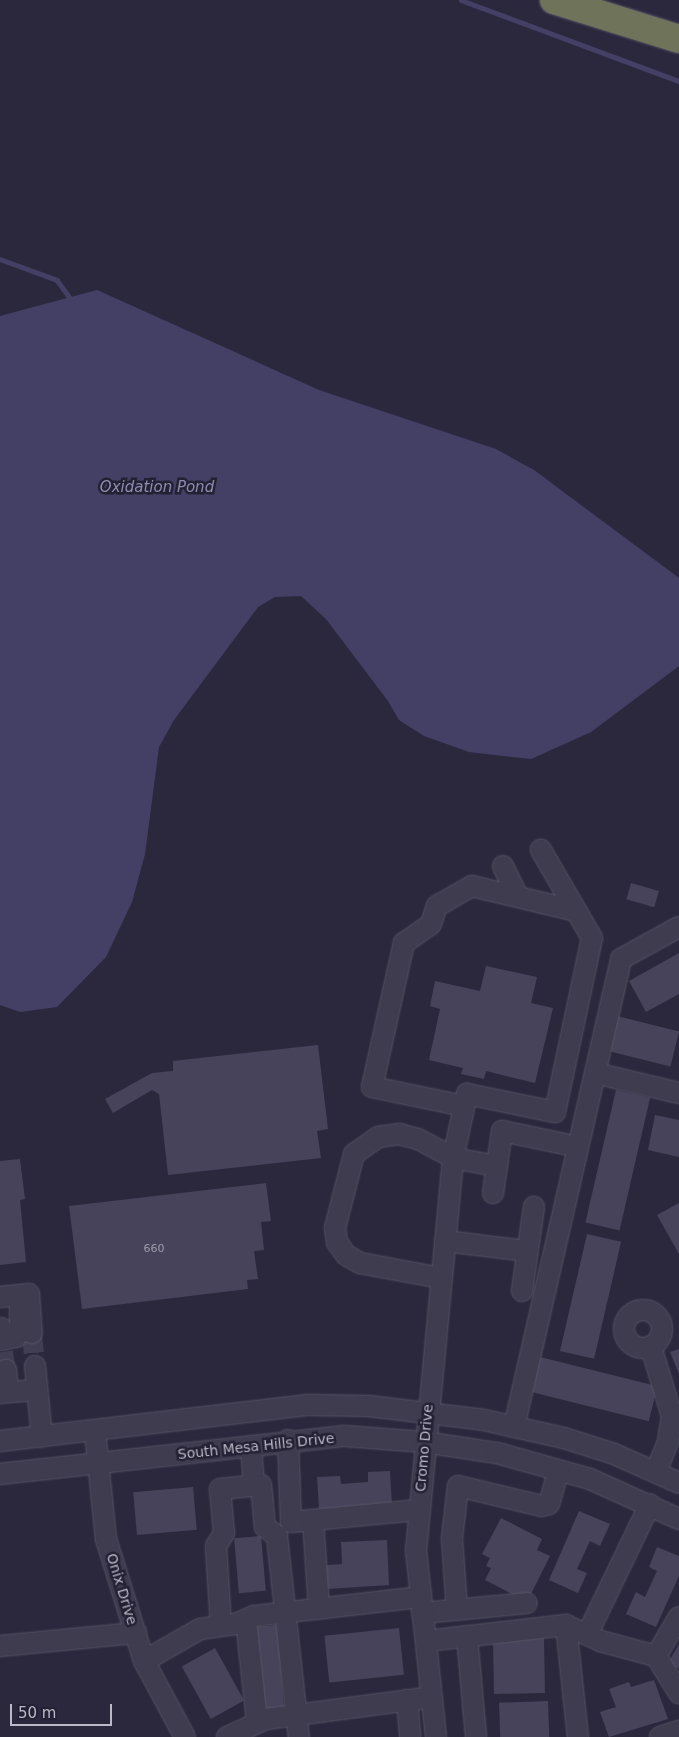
<!DOCTYPE html>
<style>
body{margin:0}
#map{position:relative;width:679px;height:1737px;overflow:hidden;background:#2b283e;font-family:"DejaVu Sans",sans-serif}
div>[style]{position:absolute}
.water>*{inset:0;background:#444065}
.stream>*{height:4.5px;margin:-2.25px;padding:0 2.25px;transform-origin:2.25px;border-radius:2.25px;background:#444065}
.building>*{inset:0;background:#46435b;transform-origin:0 0}
.minor-tunnel>*{height:20px;margin-top:-10px;transform-origin:0;background:repeating-linear-gradient(90deg,#413e53 0 20px,transparent 0 30px)}
.roads{filter:drop-shadow(0 0 1px #565465) drop-shadow(0 0 1px #565465)}
.minor>*{height:20px;margin:-10px;padding:0 10px;transform-origin:10px;border-radius:10px;background:#3e3c4e}
.minor>.ring{margin:-10px;padding:0;box-sizing:content-box;background:none;border:20px solid #3e3c4e;border-radius:50%}
.highway>*{height:28px;margin:-14px;padding:0 14px;transform-origin:14px;border-radius:14px;background:#6f735a}
span{translate:-50% -50%;white-space:nowrap;text-align:center;line-height:1.15;-webkit-text-stroke:5px #232133;paint-order:stroke}
.number-label{font-size:11px;color:#9e9cad}
.number-label span{-webkit-text-stroke-width:0}
.street-label{font-size:14px;color:#bbb9c8}
.water-label{font-size:15px;color:#8f8bb1;font-style:italic}
.scale{position:absolute;left:10px;top:1704px;width:102px;height:22px;box-sizing:border-box;border:2px solid #bbb9c8;border-top:0;padding-left:6px;font-size:15px;line-height:18px;white-space:nowrap;color:#bbb9c8;-webkit-text-stroke:4px #232133;paint-order:stroke}
</style>
<div id="map">
<div class="water">
<i style="clip-path:polygon(97px 290px,319px 390px,496px 449px,534px 470px,679px 578px,679px 666px,591px 732px,531px 759px,469px 752px,424px 736px,399px 720px,388px 701px,326px 619px,301px 596px,275px 597px,258px 607px,174px 720px,159px 747px,145px 854px,132px 902px,106px 957px,57px 1007px,20px 1012px,0 1005px,0 316px)"></i>
</div>
<div class="stream">
<i style="left:461px;top:0;width:233px;rotate:20.4deg"></i>
<i style="left:0;top:259px;width:61px;rotate:20.2deg"></i>
<i style="left:57px;top:280px;width:26px;rotate:54deg"></i>
</div>
<div class="building">
<i style="left:631px;top:883px;width:29px;height:17px;rotate:16deg"></i>
<i style="clip-path:polygon(679px 953px,679px 994px,646px 1012px,629px 981px)"></i>
<i style="clip-path:polygon(486px 966px,537px 977px,531px 1003px,553px 1008px,535px 1083px,486px 1071px,484px 1079px,461px 1074px,463px 1068px,429px 1060px,440px 1009px,430px 1006px,435px 981px,480px 991px)"></i>
<i style="left:617px;top:1016px;width:64px;height:36px;rotate:14deg"></i>
<i style="clip-path:polygon(318px 1045px,328px 1129px,317px 1131px,321px 1158px,168px 1175px,159px 1094px,152px 1090px,113px 1113px,105px 1099px,152px 1073px,173px 1071px,173px 1061px)"></i>
<i style="left:616px;top:1090px;width:35px;height:136px;rotate:13deg"></i>
<i style="clip-path:polygon(655px 1115px,679px 1120px,679px 1157px,648px 1150px)"></i>
<i style="clip-path:polygon(20px 1159px,25px 1199px,20px 1200px,26px 1262px,0 1265px,0 1161px)"></i>
<i style="clip-path:polygon(266px 1183px,271px 1221px,261px 1222px,264px 1250px,254px 1251px,258px 1279px,247px 1280px,248px 1289px,82px 1309px,69px 1206px)"></i>
<i style="clip-path:polygon(679px 1203px,679px 1254px,657px 1215px)"></i>
<i style="left:587px;top:1234px;width:35px;height:120px;rotate:13deg"></i>
<i style="clip-path:polygon(679px 1349px,679px 1374px,670px 1352px)"></i>
<i style="left:540px;top:1357px;width:121px;height:36px;rotate:14deg"></i>
<i style="clip-path:polygon(390px 1471px,392px 1505px,319px 1509px,317px 1477px,340px 1476px,341px 1484px,368px 1482px,368px 1472px)"></i>
<i style="left:193px;top:1487px;width:43px;height:60px;rotate:85deg"></i>
<i style="clip-path:polygon(579px 1511px,610px 1524px,600px 1546px,590px 1541px,577px 1569px,587px 1573px,578px 1593px,549px 1580px)"></i>
<i style="clip-path:polygon(501px 1518px,542px 1539px,537px 1550px,550px 1556px,527px 1602px,485px 1580px,491px 1568px,486px 1566px,490px 1558px,482px 1554px)"></i>
<i style="left:261px;top:1536px;width:55px;height:27px;rotate:85deg"></i>
<i style="clip-path:polygon(387px 1540px,389px 1585px,327px 1589px,326px 1565px,342px 1564px,341px 1542px)"></i>
<i style="clip-path:polygon(657px 1547px,679px 1556px,679px 1576px,656px 1627px,626px 1614px,636px 1592px,645px 1597px,657px 1571px,649px 1567px)"></i>
<i style="left:278px;top:1625px;width:85px;height:24px;rotate:86deg"></i>
<i style="left:399px;top:1628px;width:47px;height:75px;rotate:84deg"></i>
<i style="left:544px;top:1638px;width:55px;height:51px;rotate:89deg"></i>
<i style="clip-path:polygon(679px 1644px,679px 1669px,668px 1663px)"></i>
<i style="left:215px;top:1648px;width:60px;height:38px;rotate:61deg"></i>
<i style="clip-path:polygon(654px 1680px,668px 1719px,609px 1737px,600px 1712px,616px 1707px,609px 1689px,629px 1682px,631px 1687px)"></i>
<i style="left:548px;top:1701px;width:36px;height:49px;rotate:88deg"></i>
</div>
<div class="minor-tunnel">
<i style="left:32px;top:1333px;width:33px;rotate:85deg"></i>
<i style="left:3px;top:1352px;width:18px;rotate:81deg"></i>
</div>
<div class="roads">
<div class="minor">
<i style="left:503px;top:866px;width:34px;rotate:64deg"></i>
<i style="left:595px;top:1073px;width:86px;rotate:13.4deg"></i>
<i style="left:464px;top:1106px;width:94px;rotate:-168.3deg"></i>
<i style="left:372px;top:1087px;width:148px;rotate:-77.5deg"></i>
<i style="left:404px;top:943px;width:33px;rotate:-35deg"></i>
<i style="left:431px;top:924px;width:19px;rotate:-72deg"></i>
<i style="left:437px;top:906px;width:40px;rotate:-29.7deg"></i>
<i style="left:472px;top:886px;width:107px;rotate:13.5deg"></i>
<i style="left:493px;top:1193px;width:63px;rotate:-81.7deg"></i>
<i style="left:502px;top:1131px;width:64px;rotate:11.7deg"></i>
<i style="left:445px;top:1241px;width:83px;rotate:7deg"></i>
<i style="left:441px;top:1278px;width:82px;rotate:-169.5deg"></i>
<i style="left:360px;top:1263px;width:16px;rotate:-150deg"></i>
<i style="left:346px;top:1255px;width:16px;rotate:-125deg"></i>
<i style="left:337px;top:1242px;width:14px;rotate:-98deg"></i>
<i style="left:335px;top:1228px;width:76px;rotate:-75.6deg"></i>
<i style="left:354px;top:1154px;width:29px;rotate:-35deg"></i>
<i style="left:378px;top:1137px;width:21px;rotate:-8deg"></i>
<i style="left:399px;top:1134px;width:20px;rotate:15deg"></i>
<i style="left:418px;top:1139px;width:40px;rotate:28deg"></i>
<i style="left:453px;top:1158px;width:45px;rotate:10.3deg"></i>
<i style="left:522px;top:1291px;width:85px;rotate:-81.9deg"></i>
<i style="left:0;top:1297px;width:29px;rotate:-6deg"></i>
<i style="left:29px;top:1294px;width:39px;rotate:86deg"></i>
<i class="ring" style="left:624px;top:1310px;width:18px;height:18px"></i>
<i style="left:1px;top:1328px;width:12px;rotate:85deg"></i>
<i style="left:2px;top:1340px;width:14px;rotate:-12deg"></i>
<i style="left:16px;top:1337px;width:8px;rotate:-60deg"></i>
<i style="left:20px;top:1330px;width:22px;rotate:-90deg"></i>
<i style="left:651px;top:1347px;width:72px;rotate:73.1deg"></i>
<i style="left:672px;top:1416px;width:26px;rotate:99deg"></i>
<i style="left:668px;top:1442px;width:31px;rotate:112deg"></i>
<i style="left:35px;top:1366px;width:71px;rotate:84.4deg"></i>
<i style="left:6px;top:1370px;width:22px;rotate:85deg"></i>
<i style="left:0;top:1393px;width:37px;rotate:-5deg"></i>
<i style="left:514px;top:1427px;width:480px;rotate:-77.1deg"></i>
<i style="left:621px;top:959px;width:66px;rotate:-28.9deg"></i>
<i style="left:95px;top:1431px;width:109px;rotate:84.2deg"></i>
<i style="left:106px;top:1539px;width:128px;rotate:72.7deg"></i>
<i style="left:144px;top:1661px;width:86px;rotate:61.7deg"></i>
<i style="left:288px;top:1440px;width:82px;rotate:87.9deg"></i>
<i style="left:291px;top:1522px;width:129px;rotate:-5.4deg"></i>
<i style="left:0;top:1441px;width:310px;rotate:-6.7deg"></i>
<i style="left:308px;top:1405px;width:61px;rotate:0.9deg"></i>
<i style="left:369px;top:1406px;width:116px;rotate:6.9deg"></i>
<i style="left:484px;top:1420px;width:82px;rotate:12.7deg"></i>
<i style="left:564px;top:1438px;width:52px;rotate:17.7deg"></i>
<i style="left:614px;top:1454px;width:71px;rotate:24deg"></i>
<i style="left:251px;top:1446px;width:40px;rotate:85.7deg"></i>
<i style="left:0;top:1474px;width:347px;rotate:-6.3deg"></i>
<i style="left:345px;top:1436px;width:79px;rotate:4.3deg"></i>
<i style="left:424px;top:1442px;width:74px;rotate:8.6deg"></i>
<i style="left:497px;top:1453px;width:97px;rotate:15.6deg"></i>
<i style="left:590px;top:1479px;width:98px;rotate:24.2deg"></i>
<i style="left:313px;top:1520px;width:89px;rotate:86.1deg"></i>
<i style="left:457px;top:1610px;width:72px;rotate:-94deg"></i>
<i style="left:452px;top:1538px;width:52px;rotate:-83.4deg"></i>
<i style="left:458px;top:1486px;width:86px;rotate:13.4deg"></i>
<i style="left:542px;top:1506px;width:7px;rotate:-16deg"></i>
<i style="left:549px;top:1504px;width:35px;rotate:-74deg"></i>
<i style="left:422px;top:1613px;width:105px;rotate:-5.4deg"></i>
<i style="left:246px;top:1620px;width:103px;rotate:83.8deg"></i>
<i style="left:566px;top:1625px;width:113px;rotate:83.9deg"></i>
<i style="left:221px;top:1626px;width:80px;rotate:-93.6deg"></i>
<i style="left:216px;top:1546px;width:15px;rotate:-58deg"></i>
<i style="left:224px;top:1533px;width:44px;rotate:-95.2deg"></i>
<i style="left:220px;top:1489px;width:41px;rotate:-5.6deg"></i>
<i style="left:261px;top:1485px;width:42px;rotate:84.6deg"></i>
<i style="left:265px;top:1527px;width:15px;rotate:37deg"></i>
<i style="left:277px;top:1536px;width:202px;rotate:83.8deg"></i>
<i style="left:587px;top:1635px;width:145px;rotate:-64.3deg"></i>
<i style="left:467px;top:1636px;width:101px;rotate:84.9deg"></i>
<i style="left:426px;top:1641px;width:141px;rotate:-6.5deg"></i>
<i style="left:566px;top:1625px;width:38px;rotate:25deg"></i>
<i style="left:600px;top:1641px;width:58px;rotate:15deg"></i>
<i style="left:656px;top:1656px;width:45px;rotate:-59.5deg"></i>
<i style="left:0;top:1646px;width:137px;rotate:-5.5deg"></i>
<i style="left:656px;top:1656px;width:44px;rotate:58.1deg"></i>
<i style="left:144px;top:1661px;width:64px;rotate:-29.7deg"></i>
<i style="left:200px;top:1629px;width:36px;rotate:-8deg"></i>
<i style="left:236px;top:1624px;width:20px;rotate:-24deg"></i>
<i style="left:254px;top:1616px;width:168px;rotate:-6.5deg"></i>
<i style="left:407px;top:1700px;width:37px;rotate:85deg"></i>
<i style="left:227px;top:1737px;width:43px;rotate:-24.8deg"></i>
<i style="left:266px;top:1719px;width:167px;rotate:-7.5deg"></i>
<i style="left:436px;top:1737px;width:187px;rotate:-96.1deg"></i>
<i style="left:416px;top:1551px;width:395px;rotate:-84.6deg"></i>
<i style="left:453px;top:1158px;width:66px;rotate:-77.7deg"></i>
<i style="left:467px;top:1094px;width:90px;rotate:11.6deg"></i>
<i style="left:555px;top:1112px;width:178px;rotate:-78deg"></i>
<i style="left:592px;top:938px;width:102px;rotate:-120.1deg"></i>
<i style="left:660px;top:1737px;width:20px;rotate:-18deg"></i>
</div>
<div class="highway">
<i style="left:554px;top:0;width:131px;rotate:17.3deg"></i>
</div>
</div>
<div class="number-label">
<span style="left:154px;top:1249px">660</span>
</div>
<div class="street-label">
<span style="left:256px;top:1446px;rotate:-6deg">South Mesa Hills Drive</span>
<span style="left:424px;top:1448px;rotate:-85deg">Cromo Drive</span>
<span style="left:122px;top:1589px;rotate:73deg">Onix Drive</span>
</div>
<div class="water-label">
<span style="left:157px;top:488px">Oxidation Pond</span>
</div>
<div class="scale">50 m</div>
</div>
